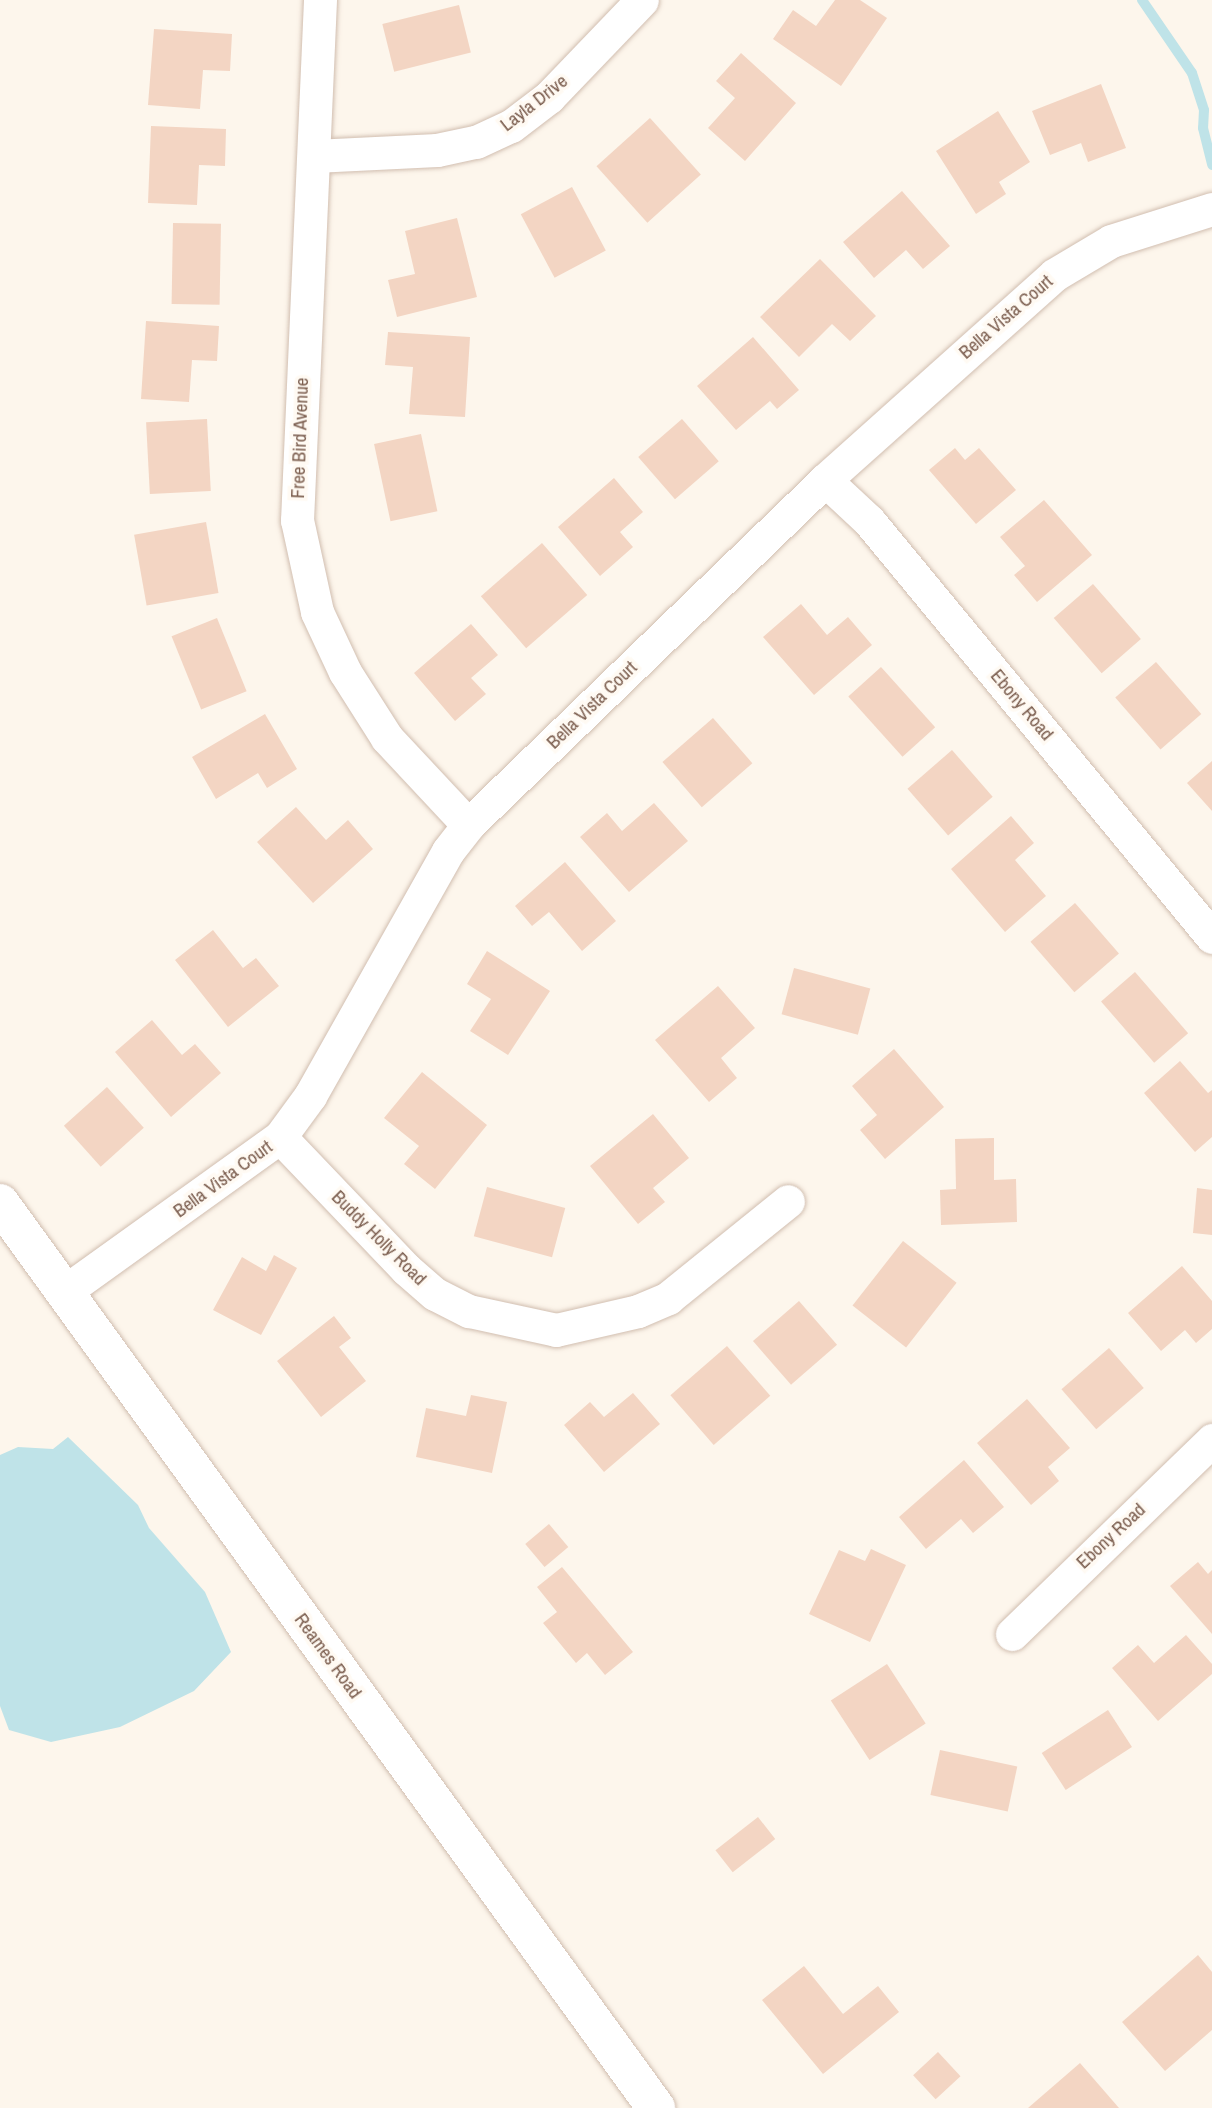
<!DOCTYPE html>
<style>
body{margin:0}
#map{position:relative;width:1212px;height:2108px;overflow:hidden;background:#fdf6ec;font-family:"Archivo Narrow",sans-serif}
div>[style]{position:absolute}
.water>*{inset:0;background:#bfe3e8}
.stream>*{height:10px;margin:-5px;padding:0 5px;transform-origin:5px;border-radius:5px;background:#bfe3e8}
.building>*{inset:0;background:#f3d5c3;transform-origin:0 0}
.roads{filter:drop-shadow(0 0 2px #d1beb0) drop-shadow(0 0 2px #d1beb0)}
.minor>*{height:33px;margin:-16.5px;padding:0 16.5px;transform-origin:16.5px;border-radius:16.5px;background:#fff}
.secondary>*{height:38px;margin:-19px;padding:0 19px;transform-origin:19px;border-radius:19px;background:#fff}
span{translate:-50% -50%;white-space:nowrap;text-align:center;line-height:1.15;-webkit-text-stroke:7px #fffaf3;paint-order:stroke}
.street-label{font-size:19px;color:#7a5c4d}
</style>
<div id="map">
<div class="water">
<i style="clip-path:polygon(68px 1437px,138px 1505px,149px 1528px,205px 1592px,231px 1652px,194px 1691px,120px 1727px,51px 1742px,9px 1730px,0 1706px,0 1455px,18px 1447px,53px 1449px)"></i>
</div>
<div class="stream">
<i style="left:1142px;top:0;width:88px;rotate:55.6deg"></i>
<i style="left:1192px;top:73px;width:39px;rotate:72deg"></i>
<i style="left:1204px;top:110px;width:18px;rotate:93deg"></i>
<i style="left:1203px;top:128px;width:38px;rotate:76deg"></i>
</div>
<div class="building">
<i style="clip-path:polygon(835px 0,860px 0,887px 18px,841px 86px,773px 39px,793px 10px,816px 26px)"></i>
<i style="left:459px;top:5px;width:49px;height:79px;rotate:76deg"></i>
<i style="clip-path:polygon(154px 29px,232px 34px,230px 71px,203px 70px,200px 109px,148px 105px)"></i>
<i style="clip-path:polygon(741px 53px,796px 103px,745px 161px,708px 128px,735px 98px,716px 81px)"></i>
<i style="clip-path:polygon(1101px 84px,1126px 148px,1088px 162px,1081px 143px,1050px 155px,1032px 111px)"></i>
<i style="clip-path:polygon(998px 111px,1030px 162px,999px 182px,1006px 194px,976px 214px,936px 151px)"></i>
<i style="left:650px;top:118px;width:76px;height:72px;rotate:48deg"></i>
<i style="clip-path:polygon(151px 126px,226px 129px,225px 166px,199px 165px,197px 205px,148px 203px)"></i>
<i style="left:572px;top:187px;width:72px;height:58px;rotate:62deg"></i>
<i style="clip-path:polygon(902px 191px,950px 246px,923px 269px,906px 250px,874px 278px,843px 242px)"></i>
<i style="clip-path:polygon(457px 218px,477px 297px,397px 317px,388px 280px,415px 274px,405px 231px)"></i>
<i style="left:173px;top:223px;width:48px;height:81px;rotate:1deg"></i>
<i style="clip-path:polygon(820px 259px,876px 316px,850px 341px,832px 324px,799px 357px,760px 317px)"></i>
<i style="clip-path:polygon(146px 321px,219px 326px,217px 361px,192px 360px,189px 402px,141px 399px)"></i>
<i style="clip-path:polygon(388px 332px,470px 337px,465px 417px,409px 414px,413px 367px,385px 365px)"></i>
<i style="clip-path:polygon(753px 337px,799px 390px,777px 409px,770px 401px,736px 430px,697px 386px)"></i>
<i style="left:207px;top:419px;width:72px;height:61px;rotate:87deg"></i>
<i style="left:682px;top:419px;width:56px;height:58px;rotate:49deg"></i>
<i style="left:421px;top:434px;width:79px;height:48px;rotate:78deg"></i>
<i style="clip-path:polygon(955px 448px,965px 460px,979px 448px,1016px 490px,976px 524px,929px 470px)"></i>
<i style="clip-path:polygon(614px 478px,643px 512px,620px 532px,633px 547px,600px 576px,558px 527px)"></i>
<i style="clip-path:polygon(1044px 500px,1092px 555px,1037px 602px,1014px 575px,1025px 566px,1000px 537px)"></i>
<i style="left:206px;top:522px;width:72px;height:73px;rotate:80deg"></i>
<i style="left:542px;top:543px;width:69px;height:81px;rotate:49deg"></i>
<i style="left:1093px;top:584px;width:73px;height:52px;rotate:49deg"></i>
<i style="clip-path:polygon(801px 604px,827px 635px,848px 617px,872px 645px,814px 695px,763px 637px)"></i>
<i style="left:217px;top:618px;width:79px;height:49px;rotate:68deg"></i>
<i style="clip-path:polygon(471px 624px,498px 655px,471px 678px,486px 694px,455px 721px,414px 673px)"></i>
<i style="left:1156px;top:662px;width:69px;height:54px;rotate:49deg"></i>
<i style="left:881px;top:667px;width:81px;height:44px;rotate:48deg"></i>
<i style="clip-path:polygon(265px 714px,297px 769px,267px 788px,258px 773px,216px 799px,192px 757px)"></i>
<i style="left:713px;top:718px;width:60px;height:67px;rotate:49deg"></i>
<i style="left:952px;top:750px;width:62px;height:59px;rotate:49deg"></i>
<i style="clip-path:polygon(1212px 761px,1212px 811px,1187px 783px)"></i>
<i style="clip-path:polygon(654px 803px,688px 841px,629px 892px,580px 837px,607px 813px,622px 831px)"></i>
<i style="clip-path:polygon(296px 807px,326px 840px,348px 820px,373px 849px,313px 903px,257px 842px)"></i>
<i style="clip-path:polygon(1011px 816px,1034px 843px,1015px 860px,1046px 896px,1005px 932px,951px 869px)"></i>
<i style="clip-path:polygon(565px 862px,616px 921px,582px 951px,549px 912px,532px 926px,515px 906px)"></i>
<i style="left:1075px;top:903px;width:67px;height:59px;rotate:49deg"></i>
<i style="clip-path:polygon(213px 930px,243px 968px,256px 958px,279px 986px,228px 1027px,175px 960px)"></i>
<i style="clip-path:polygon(487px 951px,550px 991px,508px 1055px,470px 1031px,491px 999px,467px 984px)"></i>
<i style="left:794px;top:968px;width:79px;height:48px;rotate:15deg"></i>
<i style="left:1135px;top:972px;width:81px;height:45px;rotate:49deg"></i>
<i style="clip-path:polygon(718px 986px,755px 1028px,721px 1058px,737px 1078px,709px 1102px,655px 1040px)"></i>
<i style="clip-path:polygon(152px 1020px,182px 1055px,195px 1044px,221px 1073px,171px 1117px,115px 1052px)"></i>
<i style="clip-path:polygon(894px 1049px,944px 1107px,885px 1159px,860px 1130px,877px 1115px,852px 1086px)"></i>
<i style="clip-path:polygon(1180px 1061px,1208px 1093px,1212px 1090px,1212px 1137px,1195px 1152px,1144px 1093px)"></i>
<i style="clip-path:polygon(422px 1072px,487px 1125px,435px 1189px,404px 1164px,419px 1146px,384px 1118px)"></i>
<i style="left:107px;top:1087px;width:55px;height:58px;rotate:48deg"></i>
<i style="clip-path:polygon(653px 1114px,689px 1158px,653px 1188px,665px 1202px,638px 1224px,590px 1166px)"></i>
<i style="clip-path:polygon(994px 1138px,994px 1180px,1016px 1179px,1017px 1222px,941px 1225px,940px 1190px,956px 1189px,955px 1139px)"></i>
<i style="left:487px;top:1187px;width:81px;height:51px;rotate:15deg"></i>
<i style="clip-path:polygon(1197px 1188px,1212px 1190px,1212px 1235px,1193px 1233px)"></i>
<i style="left:903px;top:1241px;width:68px;height:82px;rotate:38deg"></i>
<i style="clip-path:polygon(274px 1255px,297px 1268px,261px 1335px,213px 1310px,242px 1257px,266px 1271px)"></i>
<i style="clip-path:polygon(1182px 1266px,1212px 1301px,1212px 1329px,1196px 1343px,1185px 1330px,1161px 1351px,1128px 1313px)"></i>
<i style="left:799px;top:1301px;width:58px;height:61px;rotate:49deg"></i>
<i style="clip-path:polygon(334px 1316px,351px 1338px,339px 1347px,366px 1381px,321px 1417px,277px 1361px)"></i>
<i style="left:727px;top:1346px;width:66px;height:75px;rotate:49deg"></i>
<i style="left:1109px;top:1348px;width:53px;height:63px;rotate:49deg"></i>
<i style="clip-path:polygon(633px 1393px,660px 1424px,604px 1472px,564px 1425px,590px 1402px,604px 1417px)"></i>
<i style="clip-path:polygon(471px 1395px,507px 1402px,492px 1473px,416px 1457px,426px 1408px,466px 1416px)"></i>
<i style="clip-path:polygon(1027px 1399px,1070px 1448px,1048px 1467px,1059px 1481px,1031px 1505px,977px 1443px)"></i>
<i style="clip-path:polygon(964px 1460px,1004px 1507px,973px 1533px,961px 1519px,926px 1549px,899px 1517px)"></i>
<i style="left:549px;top:1524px;width:30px;height:31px;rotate:50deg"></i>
<i style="clip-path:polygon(871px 1549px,906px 1565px,870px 1642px,809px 1614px,839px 1550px,865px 1561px)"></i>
<i style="clip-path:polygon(1198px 1562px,1208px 1574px,1212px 1570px,1212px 1634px,1170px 1586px)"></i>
<i style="clip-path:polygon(562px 1567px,633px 1652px,605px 1675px,587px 1653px,576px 1663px,543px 1623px,557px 1612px,537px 1587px)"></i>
<i style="clip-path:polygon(1186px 1635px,1212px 1664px,1212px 1674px,1158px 1721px,1112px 1668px,1138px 1645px,1154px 1663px)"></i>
<i style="left:887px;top:1664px;width:71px;height:67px;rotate:57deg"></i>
<i style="left:1108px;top:1710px;width:44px;height:79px;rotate:57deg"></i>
<i style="left:940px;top:1750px;width:79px;height:46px;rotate:12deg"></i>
<i style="left:758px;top:1817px;width:28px;height:54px;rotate:52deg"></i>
<i style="clip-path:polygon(1198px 1955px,1212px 1972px,1212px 2030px,1165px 2071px,1122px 2022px)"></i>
<i style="clip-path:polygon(804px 1966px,843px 2014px,878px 1986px,899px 2012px,823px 2074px,762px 2000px)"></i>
<i style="left:938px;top:2052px;width:33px;height:34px;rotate:47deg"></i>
<i style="clip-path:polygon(1080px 2063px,1119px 2108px,1028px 2108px)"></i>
</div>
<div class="roads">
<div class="minor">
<i style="left:320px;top:0;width:521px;rotate:92.53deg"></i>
<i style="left:297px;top:520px;width:94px;rotate:77.7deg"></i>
<i style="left:317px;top:612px;width:66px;rotate:65deg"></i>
<i style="left:345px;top:672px;width:78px;rotate:57.5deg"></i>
<i style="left:387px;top:738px;width:119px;rotate:47deg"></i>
<i style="left:314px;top:156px;width:123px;rotate:-2.8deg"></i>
<i style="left:437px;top:150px;width:40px;rotate:-12deg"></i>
<i style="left:476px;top:142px;width:38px;rotate:-25deg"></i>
<i style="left:511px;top:126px;width:48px;rotate:-37.3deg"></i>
<i style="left:549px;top:97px;width:134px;rotate:-46.2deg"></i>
<i style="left:825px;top:480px;width:60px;rotate:43deg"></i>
<i style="left:869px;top:521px;width:539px;rotate:50.49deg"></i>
<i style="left:280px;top:1137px;width:182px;rotate:46.3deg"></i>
<i style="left:406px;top:1269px;width:38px;rotate:41deg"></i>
<i style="left:435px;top:1294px;width:38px;rotate:27deg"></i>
<i style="left:469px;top:1311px;width:89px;rotate:12.3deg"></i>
<i style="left:556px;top:1330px;width:84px;rotate:-13deg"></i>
<i style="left:638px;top:1311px;width:33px;rotate:-23deg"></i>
<i style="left:668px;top:1298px;width:154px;rotate:-38.9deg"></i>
<i style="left:64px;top:1292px;width:266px;rotate:-35.7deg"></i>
<i style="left:280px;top:1137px;width:51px;rotate:-53.8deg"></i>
<i style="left:310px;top:1096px;width:281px;rotate:-60.6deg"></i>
<i style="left:448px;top:851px;width:33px;rotate:-52deg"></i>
<i style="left:468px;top:825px;width:496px;rotate:-44deg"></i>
<i style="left:825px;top:480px;width:307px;rotate:-41.8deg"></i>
<i style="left:1054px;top:275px;width:66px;rotate:-30.8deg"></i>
<i style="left:1111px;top:241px;width:106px;rotate:-17.6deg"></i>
<i style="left:1012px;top:1634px;width:279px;rotate:-44.1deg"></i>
</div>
<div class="secondary">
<i style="left:0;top:1203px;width:1118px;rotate:54.06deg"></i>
</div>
</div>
<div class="street-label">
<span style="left:534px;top:103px;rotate:-38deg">Layla Drive</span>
<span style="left:1006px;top:317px;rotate:-41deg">Bella Vista Court</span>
<span style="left:300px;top:438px;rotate:-88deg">Free Bird Avenue</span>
<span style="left:592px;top:705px;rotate:-44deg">Bella Vista Court</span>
<span style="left:1022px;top:705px;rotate:50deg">Ebony Road</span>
<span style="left:223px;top:1179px;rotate:-36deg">Bella Vista Court</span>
<span style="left:379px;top:1238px;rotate:45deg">Buddy Holly Road</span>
<span style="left:1111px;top:1536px;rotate:-43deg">Ebony Road</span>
<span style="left:328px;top:1656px;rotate:54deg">Reames Road</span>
</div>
</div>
